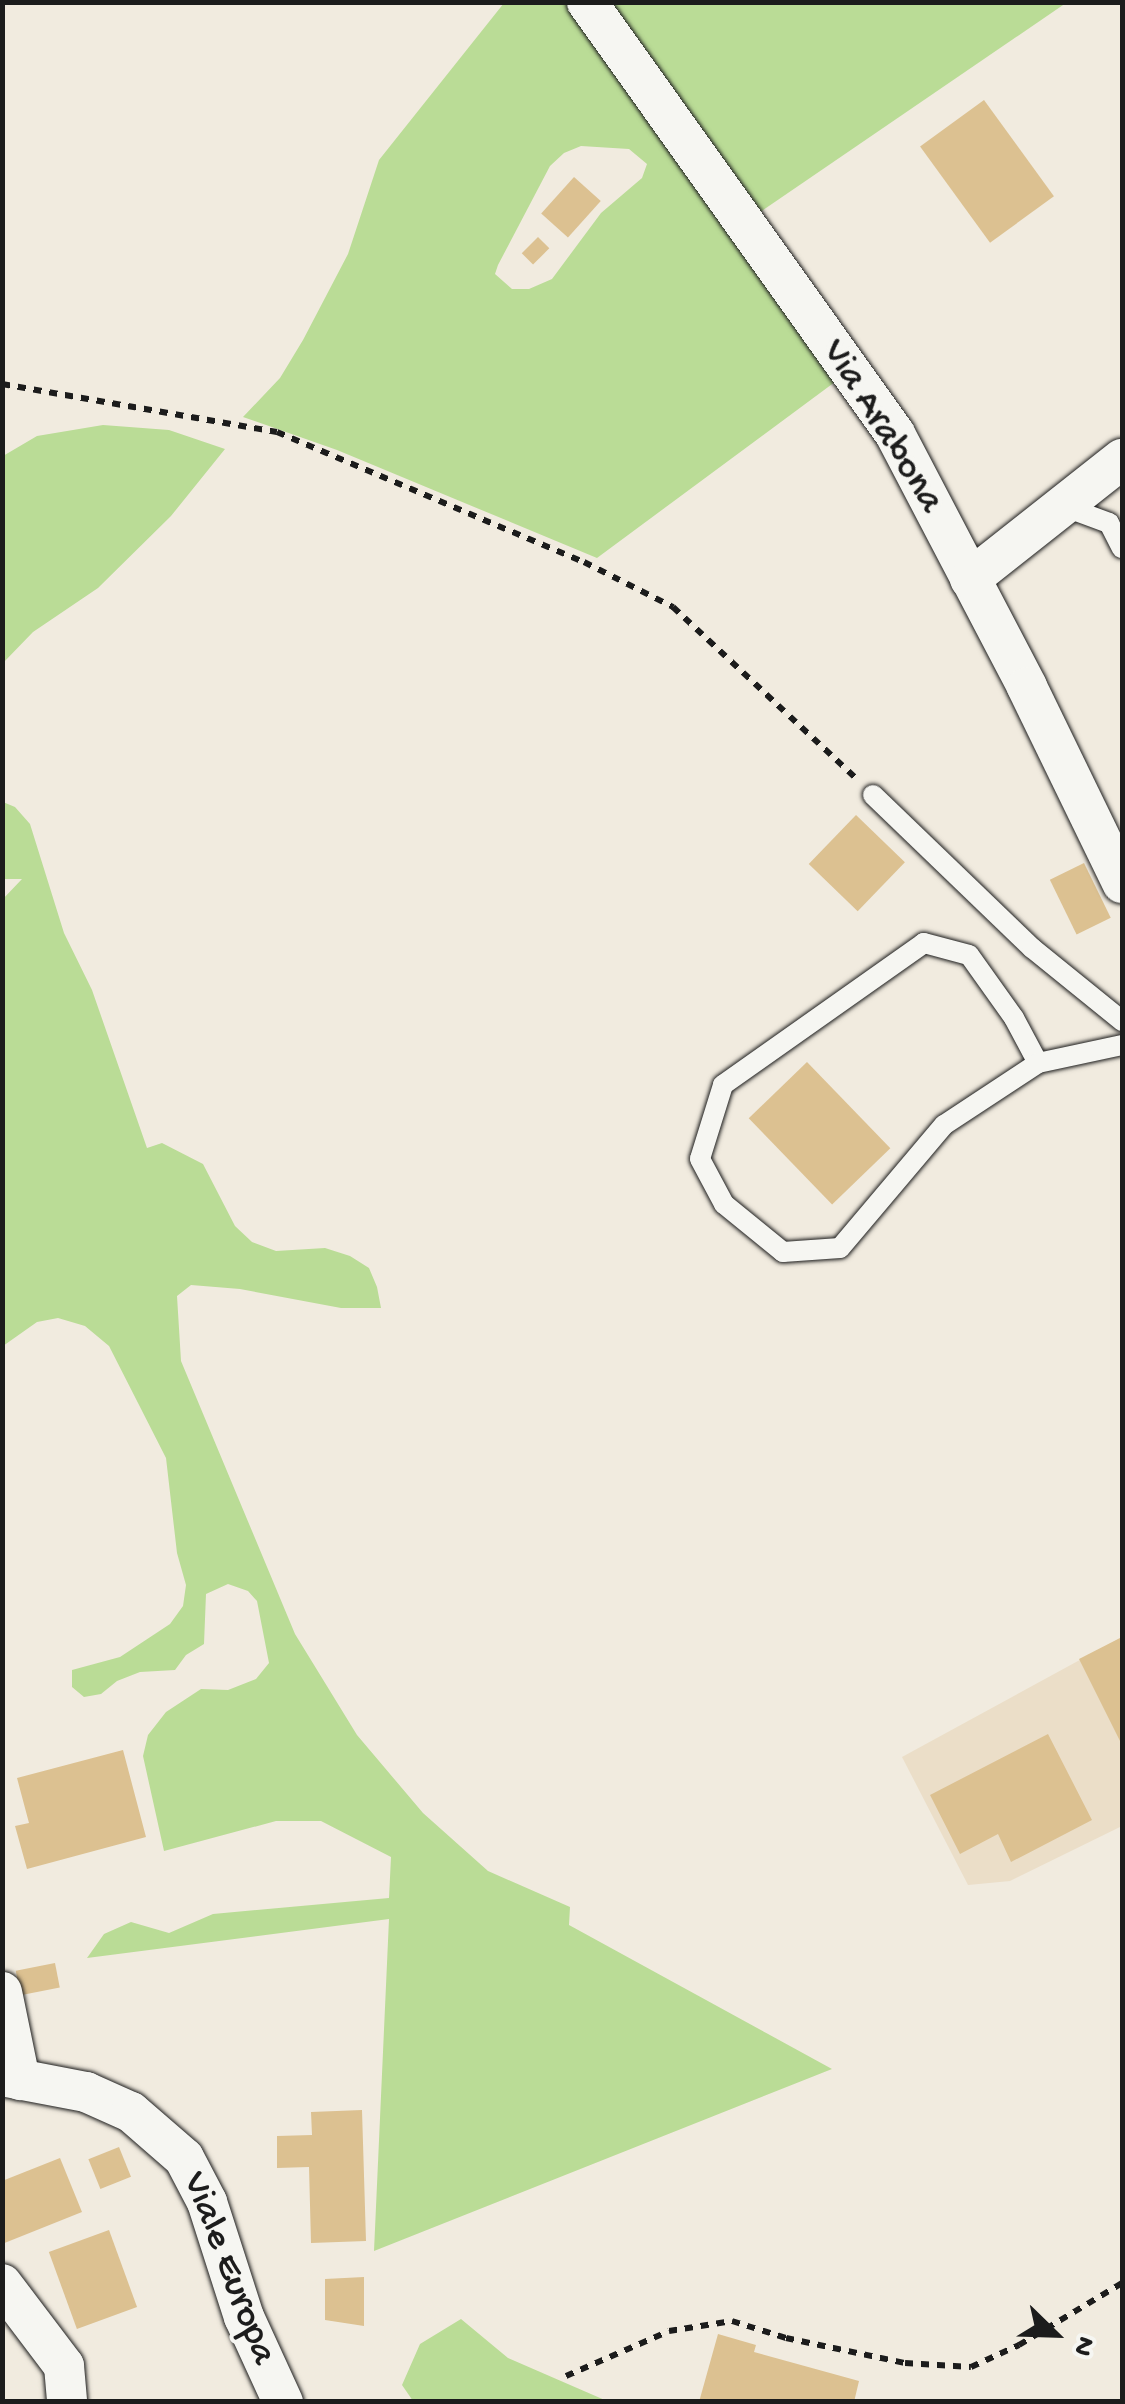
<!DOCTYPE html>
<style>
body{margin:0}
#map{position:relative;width:1125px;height:2404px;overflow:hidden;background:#f1ebdf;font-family:"Gochi Hand",sans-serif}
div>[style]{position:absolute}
.built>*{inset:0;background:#ebdec8}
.green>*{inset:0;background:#badc96}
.building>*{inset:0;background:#dcc191;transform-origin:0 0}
.path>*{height:6px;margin-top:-3px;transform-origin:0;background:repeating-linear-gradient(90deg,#1c1c1c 0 8px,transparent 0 16px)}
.roads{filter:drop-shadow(0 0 2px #1c1c1c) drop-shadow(0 0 2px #1c1c1c)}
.service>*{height:20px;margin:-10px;padding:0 10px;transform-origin:10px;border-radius:10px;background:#f6f6f2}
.minor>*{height:40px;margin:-20px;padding:0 20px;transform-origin:20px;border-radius:20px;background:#f6f6f2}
span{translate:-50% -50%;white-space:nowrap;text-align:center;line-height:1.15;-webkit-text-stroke:8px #f6f6f2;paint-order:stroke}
.street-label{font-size:38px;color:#1c1c1c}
.frame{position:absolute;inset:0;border:5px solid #1c1c1c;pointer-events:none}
.north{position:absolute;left:1005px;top:2284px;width:100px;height:100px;-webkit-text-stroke:8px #f6f6f2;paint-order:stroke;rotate:113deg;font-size:28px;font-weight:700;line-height:40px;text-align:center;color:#1c1c1c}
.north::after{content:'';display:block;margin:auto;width:35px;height:45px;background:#1c1c1c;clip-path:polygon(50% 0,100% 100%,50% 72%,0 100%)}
</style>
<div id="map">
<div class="built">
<i style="clip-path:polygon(1122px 1637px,1122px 1826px,1010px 1881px,968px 1885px,902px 1757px)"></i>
</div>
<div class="green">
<i style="clip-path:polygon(evenodd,504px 3px,576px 3px,843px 376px,597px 558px,337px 450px,243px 417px,280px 378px,303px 340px,348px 254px,379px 160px,504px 3px,581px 146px,629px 149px,647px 164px,642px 178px,601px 213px,552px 279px,529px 289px,512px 289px,495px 274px,498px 265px,550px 166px,564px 153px,581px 146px)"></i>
<i style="clip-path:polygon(598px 3px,1066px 3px,750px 219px)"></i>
<i style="clip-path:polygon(103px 425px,169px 430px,225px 449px,171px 516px,98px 588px,33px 632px,3px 663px,3px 456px,37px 436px)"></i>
<i style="clip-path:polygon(3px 802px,15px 807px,30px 824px,64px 933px,92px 990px,147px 1148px,162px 1143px,203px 1164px,235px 1226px,252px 1242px,276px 1251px,325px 1248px,350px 1256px,369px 1268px,377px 1287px,381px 1308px,341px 1308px,240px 1289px,191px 1285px,177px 1296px,181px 1361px,295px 1634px,357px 1735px,423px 1813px,488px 1871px,570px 1907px,569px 1925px,832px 2069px,374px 2251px,389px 1919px,87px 1958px,104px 1934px,131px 1922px,169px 1933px,213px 1914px,389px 1898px,391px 1857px,321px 1821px,276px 1821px,164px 1851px,143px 1756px,148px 1735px,166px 1712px,201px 1689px,228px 1690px,256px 1679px,269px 1663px,257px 1601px,248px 1591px,228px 1584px,206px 1594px,204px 1644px,186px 1655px,175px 1670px,140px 1672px,117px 1681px,101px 1694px,84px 1697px,72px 1687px,72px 1670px,120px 1657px,170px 1624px,183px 1606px,186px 1585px,177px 1553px,166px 1458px,109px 1346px,85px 1326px,58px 1318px,37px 1322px,3px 1346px,2px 900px,22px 879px,3px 879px)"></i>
<i style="clip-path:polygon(461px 2319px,508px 2358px,607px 2401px,413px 2401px,402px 2385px,420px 2344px)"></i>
</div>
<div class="building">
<i style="left:984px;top:100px;width:119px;height:79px;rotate:54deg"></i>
<i style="left:574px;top:177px;width:36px;height:49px;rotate:42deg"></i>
<i style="left:538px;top:237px;width:16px;height:23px;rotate:45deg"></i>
<i style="left:856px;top:815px;width:68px;height:68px;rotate:44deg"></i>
<i style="left:1084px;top:863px;width:61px;height:38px;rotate:64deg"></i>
<i style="left:807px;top:1062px;width:120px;height:81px;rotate:46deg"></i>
<i style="clip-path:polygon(1122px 1637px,1122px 1745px,1079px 1659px)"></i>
<i style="clip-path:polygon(1048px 1734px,1092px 1820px,1011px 1862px,998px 1834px,960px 1854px,930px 1795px)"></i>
<i style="clip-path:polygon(123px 1750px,146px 1837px,27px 1869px,15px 1826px,29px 1823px,17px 1778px)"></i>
<i style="left:55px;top:1963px;width:25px;height:40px;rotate:79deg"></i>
<i style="clip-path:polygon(362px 2110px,366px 2241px,311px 2243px,309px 2167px,277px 2168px,277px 2136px,312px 2135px,311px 2112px)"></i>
<i style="left:119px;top:2147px;width:32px;height:33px;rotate:68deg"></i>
<i style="clip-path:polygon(60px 2158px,82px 2212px,2px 2244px,2px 2181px)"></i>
<i style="left:109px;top:2230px;width:82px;height:64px;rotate:70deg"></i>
<i style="clip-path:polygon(364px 2277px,364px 2326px,325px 2320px,325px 2279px)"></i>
<i style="clip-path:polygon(718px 2334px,756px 2345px,754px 2352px,859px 2381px,854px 2402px,699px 2402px)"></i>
</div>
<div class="path">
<i style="left:2px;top:384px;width:279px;rotate:9.9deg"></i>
<i style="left:277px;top:432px;width:333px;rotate:23deg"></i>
<i style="left:584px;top:562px;width:100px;rotate:26.8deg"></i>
<i style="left:673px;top:607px;width:252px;rotate:43.1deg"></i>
<i style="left:566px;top:2376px;width:112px;rotate:-23.6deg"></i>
<i style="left:669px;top:2331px;width:64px;rotate:-9deg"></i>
<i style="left:732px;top:2321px;width:57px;rotate:17.5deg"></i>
<i style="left:786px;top:2338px;width:122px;rotate:11.9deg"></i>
<i style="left:905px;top:2363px;width:66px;rotate:3.5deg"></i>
<i style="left:971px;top:2367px;width:53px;rotate:-24.6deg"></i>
<i style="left:1019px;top:2345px;width:120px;rotate:-31deg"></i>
</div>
<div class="roads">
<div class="service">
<i style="left:1063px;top:506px;width:49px;rotate:20.3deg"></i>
<i style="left:1109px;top:523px;width:28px;rotate:63deg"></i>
<i style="left:873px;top:795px;width:221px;rotate:43.9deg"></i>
<i style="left:1032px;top:948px;width:116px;rotate:39deg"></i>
<i style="left:1038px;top:1063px;width:51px;rotate:-118.1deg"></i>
<i style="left:1014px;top:1018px;width:77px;rotate:-125.5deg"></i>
<i style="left:969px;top:955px;width:47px;rotate:-165.1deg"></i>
<i style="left:924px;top:943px;width:246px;rotate:144.8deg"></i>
<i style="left:723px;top:1085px;width:77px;rotate:107.3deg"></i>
<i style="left:700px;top:1159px;width:51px;rotate:61.9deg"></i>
<i style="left:724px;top:1204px;width:76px;rotate:39.1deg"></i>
<i style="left:783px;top:1252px;width:57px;rotate:-4deg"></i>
<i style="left:840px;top:1248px;width:161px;rotate:-49.8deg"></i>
<i style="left:944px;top:1125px;width:113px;rotate:-33.4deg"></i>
<i style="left:1038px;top:1063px;width:86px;rotate:-12.1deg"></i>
</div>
<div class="minor">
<i style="left:587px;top:2px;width:531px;rotate:54.51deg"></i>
<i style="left:895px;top:434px;width:285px;rotate:62.4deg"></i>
<i style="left:1027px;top:687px;width:218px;rotate:64.1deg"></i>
<i style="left:970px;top:579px;width:194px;rotate:-38.3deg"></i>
<i style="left:2px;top:1992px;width:90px;rotate:78.4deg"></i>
<i style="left:2px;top:2076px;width:86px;rotate:10.8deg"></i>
<i style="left:86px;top:2092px;width:49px;rotate:24deg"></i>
<i style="left:131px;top:2112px;width:70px;rotate:41deg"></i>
<i style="left:184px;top:2158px;width:50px;rotate:62.4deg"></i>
<i style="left:207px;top:2202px;width:121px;rotate:72.2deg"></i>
<i style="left:244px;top:2317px;width:94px;rotate:65.4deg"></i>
<i style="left:2px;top:2284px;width:103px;rotate:52.9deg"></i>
<i style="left:64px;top:2366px;width:36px;rotate:85deg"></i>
</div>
</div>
<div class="street-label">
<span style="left:881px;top:427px;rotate:58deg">Via Arabona</span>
<span style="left:227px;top:2269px;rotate:69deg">Viale Europa</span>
</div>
<div class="frame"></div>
<div class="north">N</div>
</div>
